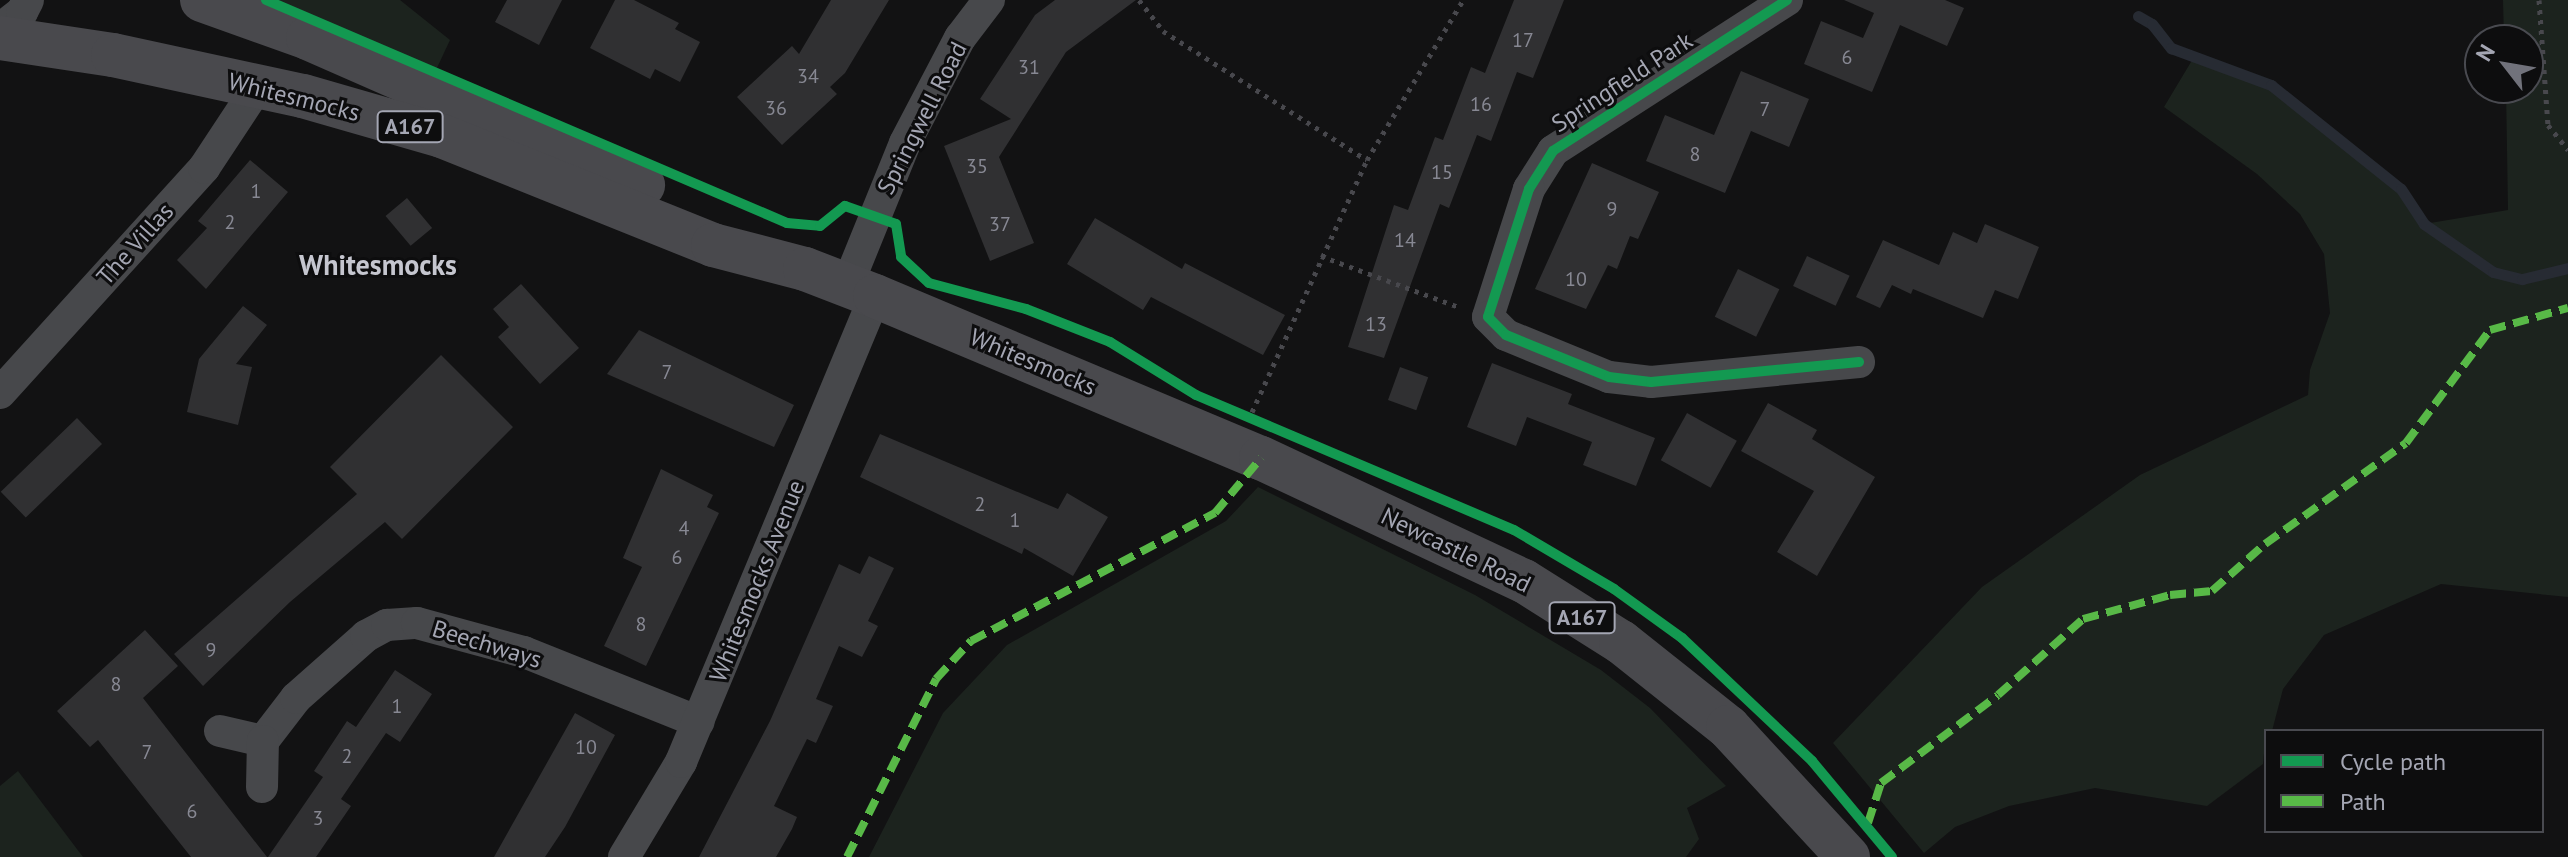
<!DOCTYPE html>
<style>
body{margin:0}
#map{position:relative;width:2568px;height:857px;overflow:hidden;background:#121213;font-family:"PT Sans",sans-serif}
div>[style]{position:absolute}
.green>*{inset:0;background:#1c231e}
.stream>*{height:11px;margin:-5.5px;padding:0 5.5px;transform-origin:5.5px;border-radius:5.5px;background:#272b33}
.building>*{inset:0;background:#303032;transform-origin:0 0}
.path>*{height:5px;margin-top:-2.5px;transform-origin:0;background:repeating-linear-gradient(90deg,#48484d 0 4px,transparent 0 10px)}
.street>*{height:32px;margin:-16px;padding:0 16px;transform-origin:16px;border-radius:16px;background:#47484b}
.highway>*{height:44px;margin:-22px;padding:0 22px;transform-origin:22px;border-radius:22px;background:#49494d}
.quiet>*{height:8px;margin-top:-4px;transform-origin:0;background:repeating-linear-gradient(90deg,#58b947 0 16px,transparent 0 24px)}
.cycleway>*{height:10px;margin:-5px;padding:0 5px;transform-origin:5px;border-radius:5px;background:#139951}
span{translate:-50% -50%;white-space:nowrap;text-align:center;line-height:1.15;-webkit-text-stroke:6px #0d0d0e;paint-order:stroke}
.number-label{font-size:20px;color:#878893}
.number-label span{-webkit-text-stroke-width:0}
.shield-label span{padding:2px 6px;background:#0d0d0e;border:2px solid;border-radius:6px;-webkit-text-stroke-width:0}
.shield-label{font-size:22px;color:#a4a6b3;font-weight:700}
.street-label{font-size:24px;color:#a4a6b3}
.quarter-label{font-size:28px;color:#c5c6cf;font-weight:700}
.legend{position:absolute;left:2264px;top:729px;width:280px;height:104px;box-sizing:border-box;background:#0d0d0e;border:2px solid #494a50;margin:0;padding:10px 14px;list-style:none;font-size:24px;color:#a4a6b3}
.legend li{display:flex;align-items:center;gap:16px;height:40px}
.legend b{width:40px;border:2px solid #494a50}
.north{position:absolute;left:2464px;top:24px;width:80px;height:80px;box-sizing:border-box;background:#0d0d0e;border:2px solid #494a50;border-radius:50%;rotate:301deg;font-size:22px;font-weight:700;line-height:32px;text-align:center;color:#a4a6b3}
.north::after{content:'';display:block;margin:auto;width:28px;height:36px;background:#71727b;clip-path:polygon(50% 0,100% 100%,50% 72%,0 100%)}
</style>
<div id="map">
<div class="green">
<i style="clip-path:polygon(266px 0,400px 0,450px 40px,436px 70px)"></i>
<i style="clip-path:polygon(2503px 0,2568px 0,2568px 597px,2441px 584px,2324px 635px,2283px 689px,2272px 731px,2266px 731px,2263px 764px,2207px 806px,2095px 788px,2009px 806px,1955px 827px,1924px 853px,1833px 743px,1982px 587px,2140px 475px,2308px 395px,2310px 370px,2330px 313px,2324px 254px,2300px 214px,2257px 174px,2164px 107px,2194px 57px,2271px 85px,2401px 189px,2424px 224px,2508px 210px,2506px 88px,2528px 88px,2528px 40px,2504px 40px)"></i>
<i style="clip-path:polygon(1258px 487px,1475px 595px,1601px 670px,1650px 708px,1726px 786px,1687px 808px,1699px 839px,1686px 857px,869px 857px,943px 713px,1007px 645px,1226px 521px)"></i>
<i style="clip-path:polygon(18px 771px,83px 857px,0 857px,0 786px)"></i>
</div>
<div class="stream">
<i style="left:2138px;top:16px;width:16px;rotate:30deg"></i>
<i style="left:2152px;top:24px;width:31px;rotate:52deg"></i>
<i style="left:2171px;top:48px;width:107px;rotate:20.3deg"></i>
<i style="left:2271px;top:85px;width:166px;rotate:38.7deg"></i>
<i style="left:2401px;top:189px;width:42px;rotate:56.7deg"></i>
<i style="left:2424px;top:224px;width:84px;rotate:34.8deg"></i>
<i style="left:2493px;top:272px;width:30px;rotate:14deg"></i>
<i style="left:2522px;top:279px;width:47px;rotate:-13.4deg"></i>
</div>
<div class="building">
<i style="clip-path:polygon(507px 0,562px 0,539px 45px,495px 22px)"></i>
<i style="clip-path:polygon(615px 0,634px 0,679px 23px,675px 29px,700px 42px,680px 82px,655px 69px,650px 79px,590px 48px)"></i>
<i style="clip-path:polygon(831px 0,889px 0,845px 73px,830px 87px,837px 94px,782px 145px,737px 97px,792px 46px,799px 54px)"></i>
<i style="clip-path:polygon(1055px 0,1136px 0,1066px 52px,999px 157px,1034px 243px,990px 261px,944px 146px,1011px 119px,980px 99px,1035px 15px)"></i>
<i style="clip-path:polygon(1514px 0,1564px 0,1533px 78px,1517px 72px,1491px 141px,1477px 135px,1449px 208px,1440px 204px,1384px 358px,1348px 347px,1394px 205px,1408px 210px,1435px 137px,1443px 140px,1471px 67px,1485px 73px)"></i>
<i style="clip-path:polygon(1844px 0,1945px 0,1964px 8px,1947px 46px,1900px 25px,1872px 92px,1804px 64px,1821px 21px,1863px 38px,1874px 13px)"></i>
<i style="clip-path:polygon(1741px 71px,1809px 99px,1789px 147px,1751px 131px,1725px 193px,1646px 161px,1665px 115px,1714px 135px)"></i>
<i style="clip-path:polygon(250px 160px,288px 192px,206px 289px,177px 260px,207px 228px,198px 221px)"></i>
<i style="clip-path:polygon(1592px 163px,1659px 192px,1638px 239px,1630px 236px,1617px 269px,1608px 265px,1586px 309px,1535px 289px)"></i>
<i style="left:407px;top:198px;width:39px;height:28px;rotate:50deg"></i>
<i style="clip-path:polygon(1095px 218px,1182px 269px,1185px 263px,1285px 315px,1263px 355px,1151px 297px,1143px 310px,1067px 264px)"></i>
<i style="clip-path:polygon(1985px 224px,2039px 247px,2018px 299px,1995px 290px,1983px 318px,1913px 289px,1911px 294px,1892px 285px,1880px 308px,1856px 297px,1883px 240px,1939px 265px,1953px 232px,1977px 243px)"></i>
<i style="left:1807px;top:256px;width:47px;height:33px;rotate:25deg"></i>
<i style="left:1738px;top:269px;width:46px;height:53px;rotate:26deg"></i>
<i style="clip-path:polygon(521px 284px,579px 348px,540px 384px,498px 337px,509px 327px,493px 309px)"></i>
<i style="clip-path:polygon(243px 306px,267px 325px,236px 364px,252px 367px,238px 425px,187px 412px,199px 359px)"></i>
<i style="clip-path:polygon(639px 330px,794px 405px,774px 447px,607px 374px)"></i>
<i style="clip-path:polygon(441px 355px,513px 427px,402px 539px,385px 522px,290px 602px,203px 686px,174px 654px,357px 494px,330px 467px)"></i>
<i style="clip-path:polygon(1492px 363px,1572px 394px,1568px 404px,1655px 438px,1636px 486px,1583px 465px,1592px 442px,1527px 417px,1516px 446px,1467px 427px)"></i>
<i style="left:1400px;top:367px;width:30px;height:35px;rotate:20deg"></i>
<i style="clip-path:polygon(1768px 403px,1817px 430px,1812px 439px,1875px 477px,1817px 576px,1777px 552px,1814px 491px,1741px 451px)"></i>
<i style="left:1687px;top:413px;width:57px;height:54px;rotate:29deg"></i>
<i style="left:77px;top:418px;width:36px;height:106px;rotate:46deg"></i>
<i style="clip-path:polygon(880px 434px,1058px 509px,1067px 493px,1108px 517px,1073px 576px,1024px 548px,1022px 554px,860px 477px)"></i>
<i style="clip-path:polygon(661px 469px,713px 495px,707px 507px,719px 513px,646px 666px,604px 646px,642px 567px,623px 558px)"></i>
<i style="clip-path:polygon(869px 556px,894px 568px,868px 621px,878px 626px,862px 657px,839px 646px,816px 699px,833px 706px,816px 743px,807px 739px,774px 806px,797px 817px,792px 829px,776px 857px,699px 857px,770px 721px,839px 564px,860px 574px)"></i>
<i style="clip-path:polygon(145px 630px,178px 666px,143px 698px,267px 857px,191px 857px,98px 740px,90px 747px,57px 711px)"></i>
<i style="clip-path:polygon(395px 670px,432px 694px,400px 742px,386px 733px,341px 799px,351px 806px,316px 857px,268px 857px,323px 777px,314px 771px,347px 721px,356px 727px)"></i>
<i style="clip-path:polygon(575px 713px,615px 735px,565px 827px,545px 857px,494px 857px)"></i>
</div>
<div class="path">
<i style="left:1139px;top:0;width:39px;rotate:52deg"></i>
<i style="left:1163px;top:31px;width:241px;rotate:32.3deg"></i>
<i style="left:2539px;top:0;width:125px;rotate:85.9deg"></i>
<i style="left:2548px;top:125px;width:32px;rotate:51deg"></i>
<i style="left:1321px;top:256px;width:147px;rotate:20.3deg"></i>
<i style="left:1252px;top:412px;width:277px;rotate:-65.5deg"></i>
<i style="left:1367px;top:160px;width:187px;rotate:-59deg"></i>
</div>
<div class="street">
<i style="left:1787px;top:0;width:278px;rotate:147.2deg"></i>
<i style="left:1553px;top:151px;width:45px;rotate:122.3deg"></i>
<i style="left:1529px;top:189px;width:134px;rotate:107.8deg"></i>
<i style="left:1488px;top:317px;width:25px;rotate:45deg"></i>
<i style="left:1506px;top:335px;width:111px;rotate:22.2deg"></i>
<i style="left:1609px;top:377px;width:42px;rotate:6.8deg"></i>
<i style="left:1651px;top:382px;width:209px;rotate:-5.5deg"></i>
<i style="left:0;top:29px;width:28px;rotate:-38deg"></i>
<i style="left:22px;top:12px;width:13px;rotate:-63deg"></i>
<i style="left:847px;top:286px;width:154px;rotate:-67.9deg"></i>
<i style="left:905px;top:143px;width:119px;rotate:-62.4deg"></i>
<i style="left:960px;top:38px;width:48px;rotate:-52.7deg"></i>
<i style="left:0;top:393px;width:304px;rotate:-47.8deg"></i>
<i style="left:204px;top:168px;width:98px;rotate:-56.6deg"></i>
<i style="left:220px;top:731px;width:44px;rotate:13.1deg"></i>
<i style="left:263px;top:741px;width:54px;rotate:-52.5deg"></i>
<i style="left:296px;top:698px;width:94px;rotate:-41.5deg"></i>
<i style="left:366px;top:636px;width:24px;rotate:-28deg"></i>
<i style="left:387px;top:625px;width:30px;rotate:-4deg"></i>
<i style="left:417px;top:623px;width:111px;rotate:15.2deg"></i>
<i style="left:524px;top:652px;width:188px;rotate:21.8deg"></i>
<i style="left:262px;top:787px;width:46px;rotate:-88.8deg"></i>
<i style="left:624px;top:857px;width:111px;rotate:-59deg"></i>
<i style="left:681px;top:762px;width:505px;rotate:-67.4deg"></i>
</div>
<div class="highway">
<i style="left:202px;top:0;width:113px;rotate:19.7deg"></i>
<i style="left:308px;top:38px;width:366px;rotate:23.7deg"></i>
<i style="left:0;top:38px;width:114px;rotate:8.6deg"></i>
<i style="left:113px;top:55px;width:194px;rotate:12.2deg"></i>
<i style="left:303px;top:96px;width:145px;rotate:16.1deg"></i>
<i style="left:442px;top:136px;width:292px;rotate:21.9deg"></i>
<i style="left:713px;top:245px;width:95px;rotate:14.6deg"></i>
<i style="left:805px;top:269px;width:75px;rotate:21.1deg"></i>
<i style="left:875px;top:296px;width:419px;rotate:22.8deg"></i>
<i style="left:1261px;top:458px;width:290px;rotate:25.1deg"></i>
<i style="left:1524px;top:581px;width:115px;rotate:32.2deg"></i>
<i style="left:1621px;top:642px;width:137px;rotate:38.5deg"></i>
<i style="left:1728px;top:727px;width:177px;rotate:47.3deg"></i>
</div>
<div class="quiet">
<i style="left:1868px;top:823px;width:42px;rotate:-72deg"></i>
<i style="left:1881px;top:783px;width:146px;rotate:-36.9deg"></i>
<i style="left:1998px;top:695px;width:114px;rotate:-41.8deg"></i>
<i style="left:2083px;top:619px;width:90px;rotate:-15.4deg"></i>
<i style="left:2170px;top:595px;width:42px;rotate:-5.4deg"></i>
<i style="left:2212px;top:591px;width:71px;rotate:-41.6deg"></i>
<i style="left:2265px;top:544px;width:173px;rotate:-35.6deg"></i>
<i style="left:2406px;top:443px;width:141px;rotate:-53.4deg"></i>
<i style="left:2490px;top:330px;width:81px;rotate:-15.8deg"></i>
<i style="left:847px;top:857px;width:199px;rotate:-63.4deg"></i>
<i style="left:936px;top:679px;width:52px;rotate:-47.4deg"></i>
<i style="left:971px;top:641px;width:276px;rotate:-27.7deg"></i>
<i style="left:1215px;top:513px;width:72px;rotate:-50.1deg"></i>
</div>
<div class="cycleway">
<i style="left:266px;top:0;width:567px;rotate:23.17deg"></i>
<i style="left:787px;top:223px;width:33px;rotate:5deg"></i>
<i style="left:820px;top:226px;width:32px;rotate:-39deg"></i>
<i style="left:845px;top:206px;width:54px;rotate:19.4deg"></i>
<i style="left:896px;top:224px;width:33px;rotate:81deg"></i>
<i style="left:901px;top:257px;width:38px;rotate:43deg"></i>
<i style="left:929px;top:283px;width:100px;rotate:15deg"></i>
<i style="left:1026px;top:309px;width:90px;rotate:21.4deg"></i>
<i style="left:1110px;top:342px;width:101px;rotate:31.6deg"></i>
<i style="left:1196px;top:395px;width:345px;rotate:23deg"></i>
<i style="left:1514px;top:530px;width:116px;rotate:30.5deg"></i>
<i style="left:1614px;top:589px;width:84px;rotate:35.8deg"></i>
<i style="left:1682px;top:638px;width:179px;rotate:43.4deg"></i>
<i style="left:1812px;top:761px;width:125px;rotate:50.2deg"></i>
<i style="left:1787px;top:0;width:278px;rotate:147.2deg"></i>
<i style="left:1553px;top:151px;width:45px;rotate:122.3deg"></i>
<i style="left:1529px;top:189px;width:134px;rotate:107.8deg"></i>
<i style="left:1488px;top:317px;width:25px;rotate:45deg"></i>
<i style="left:1506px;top:335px;width:111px;rotate:22.2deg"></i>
<i style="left:1609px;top:377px;width:42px;rotate:6.8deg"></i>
<i style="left:1651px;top:382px;width:209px;rotate:-5.5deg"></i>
</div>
<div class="number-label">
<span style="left:1523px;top:40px">17</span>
<span style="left:1847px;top:57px">6</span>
<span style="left:1029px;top:67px">31</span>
<span style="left:808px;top:76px">34</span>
<span style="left:1481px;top:104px">16</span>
<span style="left:776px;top:108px">36</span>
<span style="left:1765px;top:109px">7</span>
<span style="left:1695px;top:154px">8</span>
<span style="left:977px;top:166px">35</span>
<span style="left:1442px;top:172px">15</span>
<span style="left:256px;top:191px">1</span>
<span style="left:1612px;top:209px">9</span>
<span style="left:230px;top:222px">2</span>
<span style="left:1000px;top:224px">37</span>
<span style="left:1405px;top:240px">14</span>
<span style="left:1576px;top:279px">10</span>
<span style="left:1376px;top:324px">13</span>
<span style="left:667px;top:372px">7</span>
<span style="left:980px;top:504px">2</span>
<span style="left:1015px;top:520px">1</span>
<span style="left:684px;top:528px">4</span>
<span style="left:677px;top:557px">6</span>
<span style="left:641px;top:624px">8</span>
<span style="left:211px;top:650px">9</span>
<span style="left:116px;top:684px">8</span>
<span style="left:397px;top:706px">1</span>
<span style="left:586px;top:747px">10</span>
<span style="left:147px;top:752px">7</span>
<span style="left:347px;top:756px">2</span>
<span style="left:192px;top:811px">6</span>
<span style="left:318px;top:818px">3</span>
</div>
<div class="shield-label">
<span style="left:410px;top:127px">A167</span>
<span style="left:1582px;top:618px">A167</span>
</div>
<div class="street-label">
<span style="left:1622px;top:82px;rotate:-33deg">Springfield Park</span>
<span style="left:294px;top:97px;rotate:14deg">Whitesmocks</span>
<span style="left:922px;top:118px;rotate:-63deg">Springwell Road</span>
<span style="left:135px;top:244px;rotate:-48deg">The Villas</span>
<span style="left:1033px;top:362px;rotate:23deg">Whitesmocks</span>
<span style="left:1456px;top:550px;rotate:26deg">Newcastle Road</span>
<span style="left:757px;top:581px;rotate:-68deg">Whitesmocks Avenue</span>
<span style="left:487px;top:644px;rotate:17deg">Beechways</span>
</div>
<div class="quarter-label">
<span style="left:378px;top:265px">Whitesmocks</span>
</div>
<ul class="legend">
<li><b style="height:10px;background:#139951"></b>Cycle path</li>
<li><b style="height:10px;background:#58b947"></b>Path</li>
</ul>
<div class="north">N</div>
</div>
